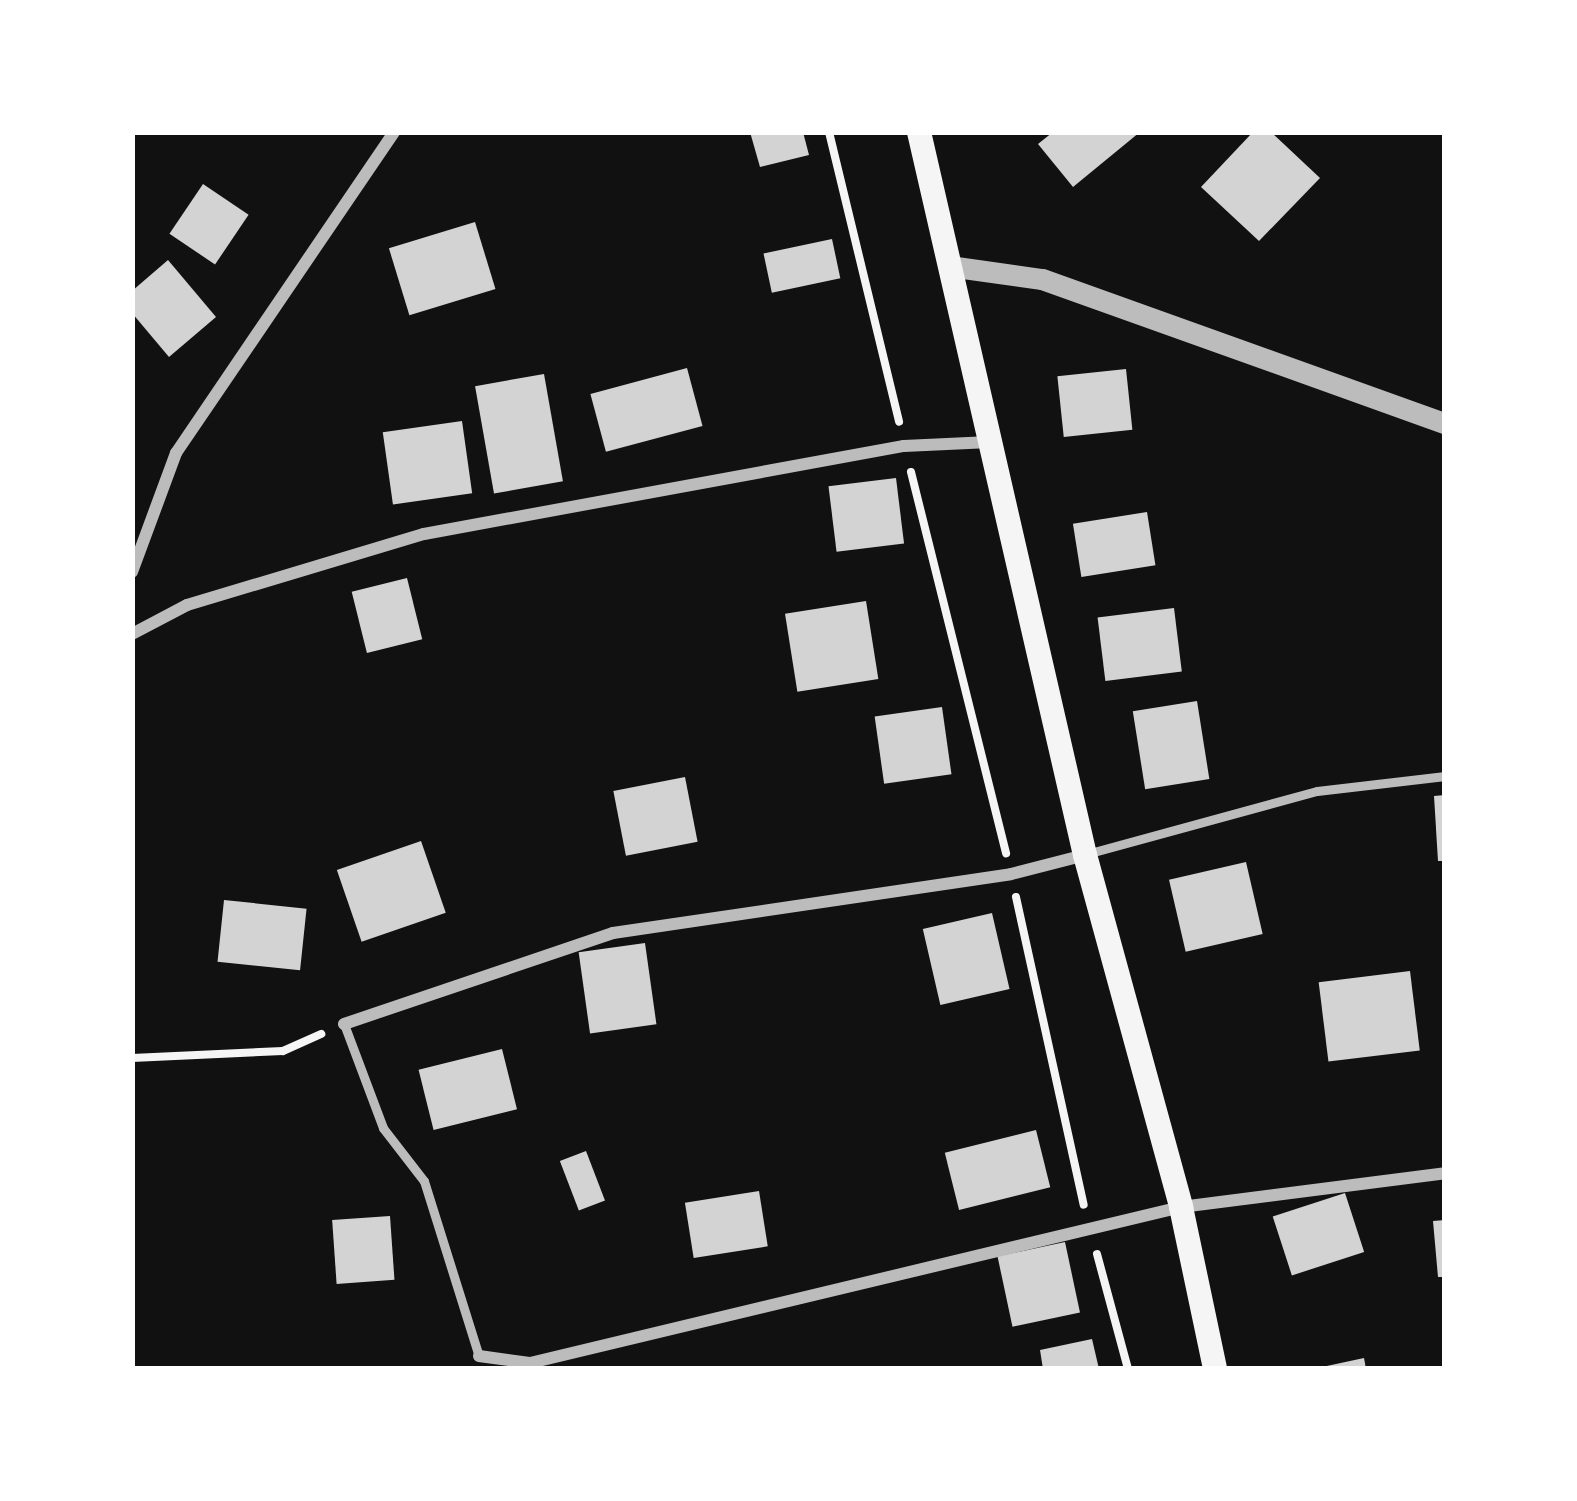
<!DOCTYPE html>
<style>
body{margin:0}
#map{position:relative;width:1577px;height:1501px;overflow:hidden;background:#111;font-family:Helvetica,sans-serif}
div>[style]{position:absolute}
.building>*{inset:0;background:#d3d3d3;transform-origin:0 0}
.path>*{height:8px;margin:-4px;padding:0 4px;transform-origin:4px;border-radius:4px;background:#f5f5f5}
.service>*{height:9px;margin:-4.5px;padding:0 4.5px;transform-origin:4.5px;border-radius:4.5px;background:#bcbcbc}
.minor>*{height:12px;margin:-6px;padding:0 6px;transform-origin:6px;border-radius:6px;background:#bcbcbc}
.tertiary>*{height:21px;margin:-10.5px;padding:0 10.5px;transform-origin:10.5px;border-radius:10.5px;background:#bcbcbc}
.secondary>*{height:24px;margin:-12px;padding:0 12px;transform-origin:12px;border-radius:12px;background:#f5f5f5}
span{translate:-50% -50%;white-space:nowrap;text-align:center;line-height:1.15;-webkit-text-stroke:12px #fff;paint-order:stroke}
.frame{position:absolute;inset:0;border:135px solid #fff;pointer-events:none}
</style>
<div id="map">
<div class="building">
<i style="clip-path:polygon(750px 132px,803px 132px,809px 155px,760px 167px)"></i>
<i style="clip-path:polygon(1053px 132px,1140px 132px,1073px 187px,1038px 144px)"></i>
<i style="clip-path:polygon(1253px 132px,1271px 132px,1320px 178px,1259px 241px,1201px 187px)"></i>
<i style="left:203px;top:184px;width:55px;height:60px;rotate:34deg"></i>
<i style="left:475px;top:222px;width:70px;height:90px;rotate:73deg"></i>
<i style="left:832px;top:239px;width:40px;height:70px;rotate:78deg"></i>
<i style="clip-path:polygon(168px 260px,216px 317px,169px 357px,132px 313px,132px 291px)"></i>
<i style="left:687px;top:368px;width:60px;height:100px;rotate:75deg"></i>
<i style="left:1126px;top:369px;width:61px;height:69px;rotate:84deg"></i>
<i style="left:544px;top:374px;width:109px;height:70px;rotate:80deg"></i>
<i style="left:462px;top:421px;width:73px;height:80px;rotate:82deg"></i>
<i style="left:896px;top:478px;width:66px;height:68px;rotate:83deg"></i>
<i style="left:1147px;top:512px;width:54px;height:75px;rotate:81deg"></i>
<i style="left:407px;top:578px;width:63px;height:57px;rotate:76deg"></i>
<i style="left:866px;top:601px;width:79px;height:82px;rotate:81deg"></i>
<i style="left:1174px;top:608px;width:64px;height:77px;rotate:83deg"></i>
<i style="left:1197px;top:701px;width:79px;height:65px;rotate:81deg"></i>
<i style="left:942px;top:707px;width:68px;height:68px;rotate:82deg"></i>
<i style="left:685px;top:777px;width:66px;height:73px;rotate:79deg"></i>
<i style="clip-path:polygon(1445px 795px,1445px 861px,1438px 861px,1434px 796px)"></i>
<i style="left:421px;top:841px;width:76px;height:89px;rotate:71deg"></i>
<i style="left:1246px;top:862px;width:74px;height:79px;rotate:77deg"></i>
<i style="left:224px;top:900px;width:83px;height:62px;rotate:6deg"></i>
<i style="left:992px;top:913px;width:78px;height:71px;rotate:77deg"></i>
<i style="left:645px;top:943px;width:82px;height:67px;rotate:82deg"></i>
<i style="left:1410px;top:971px;width:80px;height:92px;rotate:83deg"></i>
<i style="left:502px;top:1049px;width:62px;height:86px;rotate:76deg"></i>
<i style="left:1036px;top:1130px;width:59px;height:94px;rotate:76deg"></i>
<i style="left:586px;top:1151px;width:53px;height:28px;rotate:69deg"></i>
<i style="left:759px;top:1191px;width:56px;height:75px;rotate:81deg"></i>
<i style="left:1345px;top:1193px;width:62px;height:76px;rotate:72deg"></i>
<i style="left:390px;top:1216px;width:64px;height:58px;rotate:86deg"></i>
<i style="clip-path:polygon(1445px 1220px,1445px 1277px,1438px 1277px,1433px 1221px)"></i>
<i style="left:1065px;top:1242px;width:72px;height:69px;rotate:78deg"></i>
<i style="clip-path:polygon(1092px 1339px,1099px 1369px,1043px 1369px,1040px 1350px)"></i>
<i style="clip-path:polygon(1364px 1358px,1366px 1369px,1322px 1369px,1322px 1367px)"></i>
</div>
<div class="path">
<i style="left:829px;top:132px;width:298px;rotate:76.4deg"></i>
<i style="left:911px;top:472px;width:393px;rotate:76deg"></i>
<i style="left:1016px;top:897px;width:315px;rotate:77.6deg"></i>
<i style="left:132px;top:1058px;width:151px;rotate:-2.7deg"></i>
<i style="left:283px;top:1051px;width:42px;rotate:-24.1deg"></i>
<i style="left:1097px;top:1254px;width:119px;rotate:74.9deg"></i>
</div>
<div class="service">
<i style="left:1090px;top:853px;width:235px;rotate:-15.3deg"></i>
<i style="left:1317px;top:791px;width:129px;rotate:-6.7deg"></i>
<i style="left:344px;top:1024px;width:111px;rotate:69.4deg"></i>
<i style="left:383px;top:1128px;width:67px;rotate:52.3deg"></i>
<i style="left:424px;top:1181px;width:183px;rotate:72.6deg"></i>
</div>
<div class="minor">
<i style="left:132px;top:572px;width:127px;rotate:-69.7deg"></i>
<i style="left:176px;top:453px;width:388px;rotate:-55.8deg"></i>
<i style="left:132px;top:634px;width:62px;rotate:-27.8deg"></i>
<i style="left:187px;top:605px;width:247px;rotate:-16.7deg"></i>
<i style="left:424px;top:534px;width:488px;rotate:-10.4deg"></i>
<i style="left:904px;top:446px;width:86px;rotate:-2.7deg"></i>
<i style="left:344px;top:1024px;width:284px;rotate:-18.7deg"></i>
<i style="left:613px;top:933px;width:402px;rotate:-8.4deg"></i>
<i style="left:1011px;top:874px;width:76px;rotate:-14.4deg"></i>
<i style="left:479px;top:1356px;width:51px;rotate:7.8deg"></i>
<i style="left:530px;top:1363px;width:669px;rotate:-13.48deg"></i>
<i style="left:1181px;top:1207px;width:266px;rotate:-7.3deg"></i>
</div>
<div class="tertiary">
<i style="left:949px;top:266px;width:94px;rotate:8deg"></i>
<i style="left:1042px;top:279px;width:428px;rotate:19.7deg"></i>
</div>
<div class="secondary">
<i style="left:919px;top:132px;width:742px;rotate:77.07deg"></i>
<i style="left:1085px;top:855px;width:365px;rotate:74.7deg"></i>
<i style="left:1181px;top:1207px;width:166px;rotate:78.1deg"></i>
</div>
<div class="frame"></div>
</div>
